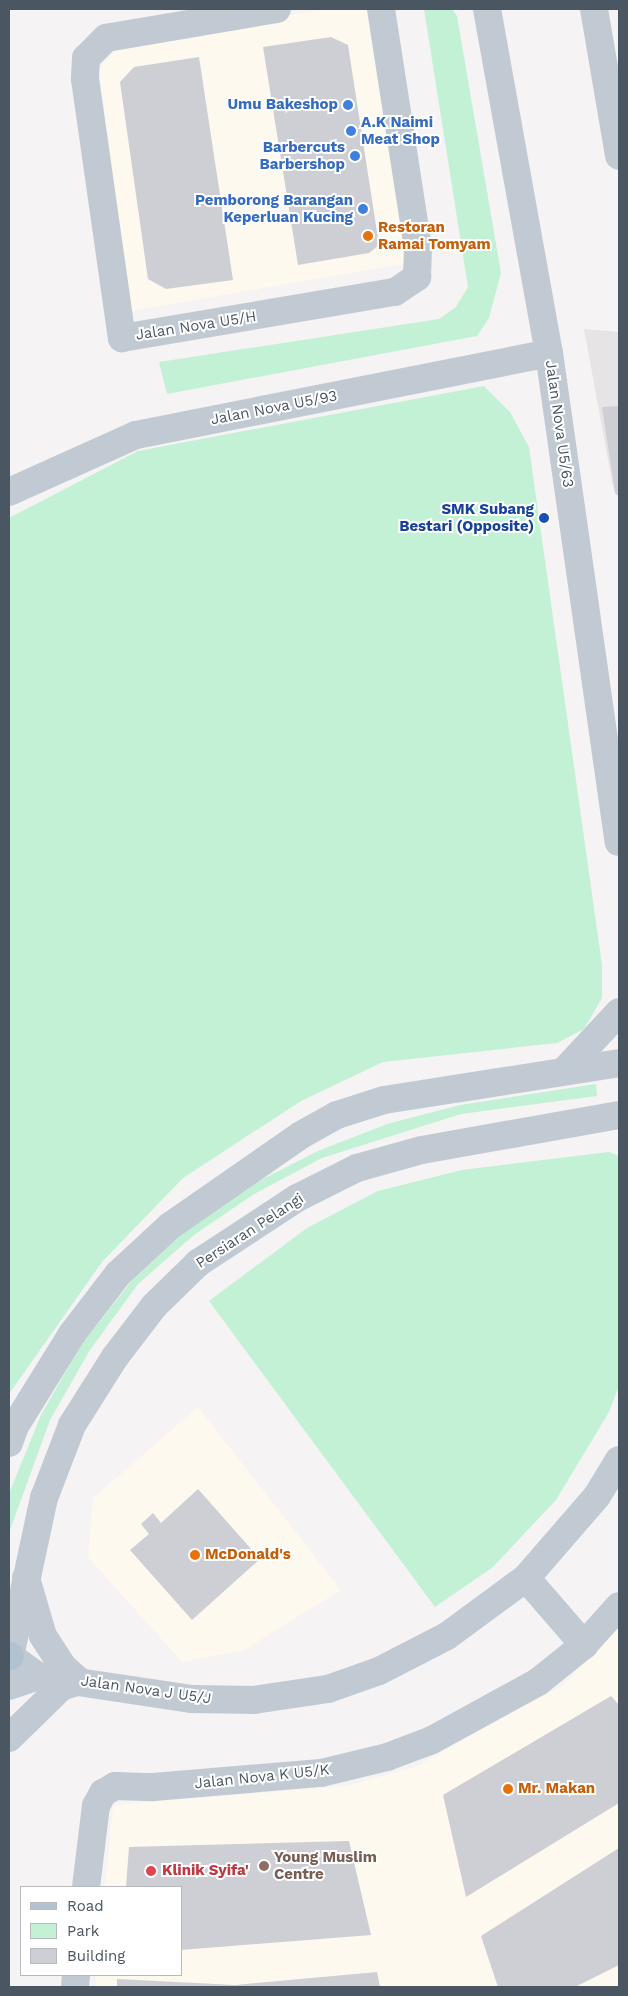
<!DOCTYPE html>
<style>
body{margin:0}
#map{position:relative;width:628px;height:1996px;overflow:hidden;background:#f5f3f3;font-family:"Work Sans",sans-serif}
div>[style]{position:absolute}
.commercial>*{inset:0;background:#fdf9ef}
.education>*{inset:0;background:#e6e4e5}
.green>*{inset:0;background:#c3f1d5}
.building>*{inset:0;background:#cdcfd5}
.minor>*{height:28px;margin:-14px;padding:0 14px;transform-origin:14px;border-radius:14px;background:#c1cad2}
.major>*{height:28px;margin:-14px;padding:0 14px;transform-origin:14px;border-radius:14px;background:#b3c2d1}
.dots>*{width:14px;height:14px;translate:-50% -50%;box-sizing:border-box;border:2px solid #fff;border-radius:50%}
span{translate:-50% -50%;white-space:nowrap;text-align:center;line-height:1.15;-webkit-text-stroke:4px #fff;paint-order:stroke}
.shop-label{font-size:15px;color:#366cbe;font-weight:700}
.right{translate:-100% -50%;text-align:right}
.left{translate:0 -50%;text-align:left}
.food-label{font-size:15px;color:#c56008;font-weight:700}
.street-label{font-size:15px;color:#4a5661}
.transit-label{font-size:15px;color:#164399;font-weight:700}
.education-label{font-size:15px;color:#785e54;font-weight:700}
.health-label{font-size:15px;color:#be3a42;font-weight:700}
.frame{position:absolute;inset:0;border:10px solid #4a5661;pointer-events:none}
.legend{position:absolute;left:20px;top:1886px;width:162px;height:90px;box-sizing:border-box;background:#fff;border:1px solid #b7bbc0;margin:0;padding:6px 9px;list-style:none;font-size:15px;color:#4a5661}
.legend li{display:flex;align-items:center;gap:10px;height:25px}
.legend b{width:25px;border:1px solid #b7bbc0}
</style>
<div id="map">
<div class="commercial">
<i style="clip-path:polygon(324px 9px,371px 9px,408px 263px,131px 311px,99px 69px,118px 47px)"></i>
<i style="clip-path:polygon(198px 1407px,341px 1590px,244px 1650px,182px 1662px,88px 1557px,93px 1498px)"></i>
<i style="clip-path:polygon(619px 1625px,619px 1987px,95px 1987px,97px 1975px,181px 1975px,181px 1887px,105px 1887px,113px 1805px,346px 1786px,415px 1767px,563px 1685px)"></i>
</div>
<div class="education">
<i style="clip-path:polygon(584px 329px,619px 332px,619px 492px,613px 487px)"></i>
</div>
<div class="green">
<i style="clip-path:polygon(424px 9px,452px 9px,457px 16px,501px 273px,489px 318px,477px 336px,167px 394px,159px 362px,439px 319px,456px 307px,468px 287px)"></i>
<i style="clip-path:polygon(484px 386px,510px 412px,529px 447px,602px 965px,602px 998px,584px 1029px,557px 1043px,383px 1062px,301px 1101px,183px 1178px,102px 1262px,9px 1394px,9px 518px,138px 451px)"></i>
<i style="clip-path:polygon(596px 1084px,597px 1096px,461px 1114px,322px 1158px,254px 1194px,194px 1235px,138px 1284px,90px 1350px,50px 1420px,9px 1533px,10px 1491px,41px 1415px,81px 1345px,133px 1279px,189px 1228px,249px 1186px,318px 1151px,387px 1124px,460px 1105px)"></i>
<i style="clip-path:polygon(609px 1152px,619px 1156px,619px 1386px,609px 1412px,556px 1500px,493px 1567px,435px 1607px,209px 1301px,307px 1228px,378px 1191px,462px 1170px)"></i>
</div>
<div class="building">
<i style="clip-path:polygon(331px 37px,348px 45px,379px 245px,369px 253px,298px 265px,263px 47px)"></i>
<i style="clip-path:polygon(199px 57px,233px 280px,166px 289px,148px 279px,120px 82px,134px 67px)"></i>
<i style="clip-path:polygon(619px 406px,619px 497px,615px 493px,602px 407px)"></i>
<i style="clip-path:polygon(198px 1489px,260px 1559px,192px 1620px,130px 1550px,149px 1534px,141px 1524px,153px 1513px,161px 1523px)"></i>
<i style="clip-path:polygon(611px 1696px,619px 1705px,619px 1803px,466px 1897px,443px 1795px)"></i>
<i style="clip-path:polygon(349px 1841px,371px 1935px,181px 1950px,181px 1887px,126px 1887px,129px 1847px)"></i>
<i style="clip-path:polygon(619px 1848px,619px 1965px,575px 1987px,498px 1987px,481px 1936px)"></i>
<i style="clip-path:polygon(377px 1972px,380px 1987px,117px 1987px,117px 1979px,235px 1985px)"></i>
</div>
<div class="minor">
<i style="left:277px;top:9px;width:173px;rotate:170.4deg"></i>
<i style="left:106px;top:38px;width:28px;rotate:135deg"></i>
<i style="left:86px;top:58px;width:21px;rotate:93deg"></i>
<i style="left:85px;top:79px;width:262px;rotate:81.9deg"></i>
<i style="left:122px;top:338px;width:277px;rotate:-9.6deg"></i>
<i style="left:395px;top:292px;width:27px;rotate:-34deg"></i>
<i style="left:417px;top:277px;width:29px;rotate:-88deg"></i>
<i style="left:418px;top:248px;width:242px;rotate:-98.8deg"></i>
<i style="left:487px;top:9px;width:350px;rotate:79.8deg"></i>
<i style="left:549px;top:353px;width:494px;rotate:81.9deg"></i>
<i style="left:594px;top:9px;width:149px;rotate:80.3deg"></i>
<i style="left:9px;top:492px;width:139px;rotate:-24.2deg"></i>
<i style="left:136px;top:435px;width:421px;rotate:-11.2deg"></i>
<i style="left:565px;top:1070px;width:79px;rotate:-47deg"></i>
<i style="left:9px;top:1443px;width:18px;rotate:-71deg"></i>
<i style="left:15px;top:1426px;width:108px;rotate:-58.2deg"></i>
<i style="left:72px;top:1334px;width:76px;rotate:-52.5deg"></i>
<i style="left:118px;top:1274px;width:71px;rotate:-42.7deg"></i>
<i style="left:170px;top:1226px;width:160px;rotate:-34.8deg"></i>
<i style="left:301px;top:1135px;width:41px;rotate:-29.1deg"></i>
<i style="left:337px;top:1115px;width:49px;rotate:-17.7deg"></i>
<i style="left:384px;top:1100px;width:238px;rotate:-8.9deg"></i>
<i style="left:26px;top:1578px;width:60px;rotate:73.7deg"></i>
<i style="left:43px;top:1636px;width:38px;rotate:57deg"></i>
<i style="left:64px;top:1668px;width:20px;rotate:41deg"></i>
<i style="left:526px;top:1578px;width:89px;rotate:49.1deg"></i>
<i style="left:10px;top:1656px;width:34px;rotate:36deg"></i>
<i style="left:38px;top:1676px;width:156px;rotate:8.5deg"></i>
<i style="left:192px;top:1699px;width:62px;rotate:0.9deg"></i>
<i style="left:254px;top:1700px;width:75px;rotate:-8.5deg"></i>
<i style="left:328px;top:1689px;width:54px;rotate:-19.4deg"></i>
<i style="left:379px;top:1671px;width:76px;rotate:-27.2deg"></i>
<i style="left:447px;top:1636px;width:98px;rotate:-36.3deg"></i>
<i style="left:526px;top:1578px;width:108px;rotate:-49.1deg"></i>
<i style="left:597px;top:1496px;width:42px;rotate:-58.6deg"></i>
<i style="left:9px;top:1661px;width:167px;rotate:-77.9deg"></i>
<i style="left:44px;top:1498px;width:78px;rotate:-69deg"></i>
<i style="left:72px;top:1425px;width:80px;rotate:-57.7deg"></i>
<i style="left:115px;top:1357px;width:64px;rotate:-52.6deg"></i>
<i style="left:154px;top:1306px;width:62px;rotate:-44.3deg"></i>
<i style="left:198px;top:1263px;width:118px;rotate:-33.3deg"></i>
<i style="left:297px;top:1198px;width:67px;rotate:-26.6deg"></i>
<i style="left:357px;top:1168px;width:67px;rotate:-15.5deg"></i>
<i style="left:422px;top:1150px;width:200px;rotate:-10.1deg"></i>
<i style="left:9px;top:1686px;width:31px;rotate:-19deg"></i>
<i style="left:9px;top:1738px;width:73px;rotate:-44.4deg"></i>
<i style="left:61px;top:1687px;width:19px;rotate:-18deg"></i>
<i style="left:86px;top:1887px;width:82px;rotate:-83deg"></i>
<i style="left:96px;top:1806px;width:15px;rotate:-62deg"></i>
<i style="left:103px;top:1793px;width:14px;rotate:-30deg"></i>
<i style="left:115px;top:1786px;width:38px;rotate:2deg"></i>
<i style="left:153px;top:1787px;width:169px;rotate:-4.8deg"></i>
<i style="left:321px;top:1773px;width:68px;rotate:-13.6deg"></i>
<i style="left:387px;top:1757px;width:48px;rotate:-20.7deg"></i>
<i style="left:432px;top:1740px;width:121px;rotate:-28.7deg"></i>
<i style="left:538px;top:1682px;width:59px;rotate:-38.8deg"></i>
<i style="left:584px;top:1645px;width:52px;rotate:-48.1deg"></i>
<i style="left:75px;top:1987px;width:12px;rotate:-85deg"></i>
</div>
<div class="major">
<i style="left:9px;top:1656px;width:1px"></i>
</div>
<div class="dots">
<i style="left:348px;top:105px;background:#3f7fe0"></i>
<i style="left:351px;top:131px;background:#3f7fe0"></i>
<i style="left:355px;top:156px;background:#3f7fe0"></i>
<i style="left:363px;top:209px;background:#3f7fe0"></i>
<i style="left:368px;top:236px;background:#e8710a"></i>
<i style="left:544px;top:518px;background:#1a4fb4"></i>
<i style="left:195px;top:1555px;background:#e8710a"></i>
<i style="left:508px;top:1789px;background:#e8710a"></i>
<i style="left:264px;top:1866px;background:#8d6e63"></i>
<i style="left:151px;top:1871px;background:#e0444e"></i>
</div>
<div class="shop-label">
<span class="right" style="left:338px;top:105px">Umu Bakeshop</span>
<span class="left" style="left:361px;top:131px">A.K Naimi<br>Meat Shop</span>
<span class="right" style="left:345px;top:156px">Barbercuts<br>Barbershop</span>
<span class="right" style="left:353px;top:209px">Pemborong Barangan<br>Keperluan Kucing</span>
</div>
<div class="food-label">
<span class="left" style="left:378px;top:236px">Restoran<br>Ramai Tomyam</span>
<span class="left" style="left:205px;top:1555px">McDonald's</span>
<span class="left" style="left:518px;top:1789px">Mr. Makan</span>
</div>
<div class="street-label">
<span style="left:196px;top:326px;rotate:-9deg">Jalan Nova U5/H</span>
<span style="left:274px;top:408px;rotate:-11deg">Jalan Nova U5/93</span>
<span style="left:559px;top:424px;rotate:82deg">Jalan Nova U5/63</span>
<span style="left:250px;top:1231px;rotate:-33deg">Persiaran Pelangi</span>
<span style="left:146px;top:1690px;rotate:8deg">Jalan Nova J U5/J</span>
<span style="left:262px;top:1777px;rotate:-6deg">Jalan Nova K U5/K</span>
</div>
<div class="transit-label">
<span class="right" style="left:534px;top:518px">SMK Subang<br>Bestari (Opposite)</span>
</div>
<div class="education-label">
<span class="left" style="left:274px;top:1866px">Young Muslim<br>Centre</span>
</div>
<div class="health-label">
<span class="left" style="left:162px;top:1871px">Klinik Syifa'</span>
</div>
<div class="frame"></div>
<ul class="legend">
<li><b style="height:6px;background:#b3c2d1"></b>Road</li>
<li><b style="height:14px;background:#c3f1d5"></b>Park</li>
<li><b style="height:14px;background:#cdcfd5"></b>Building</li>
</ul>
</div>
